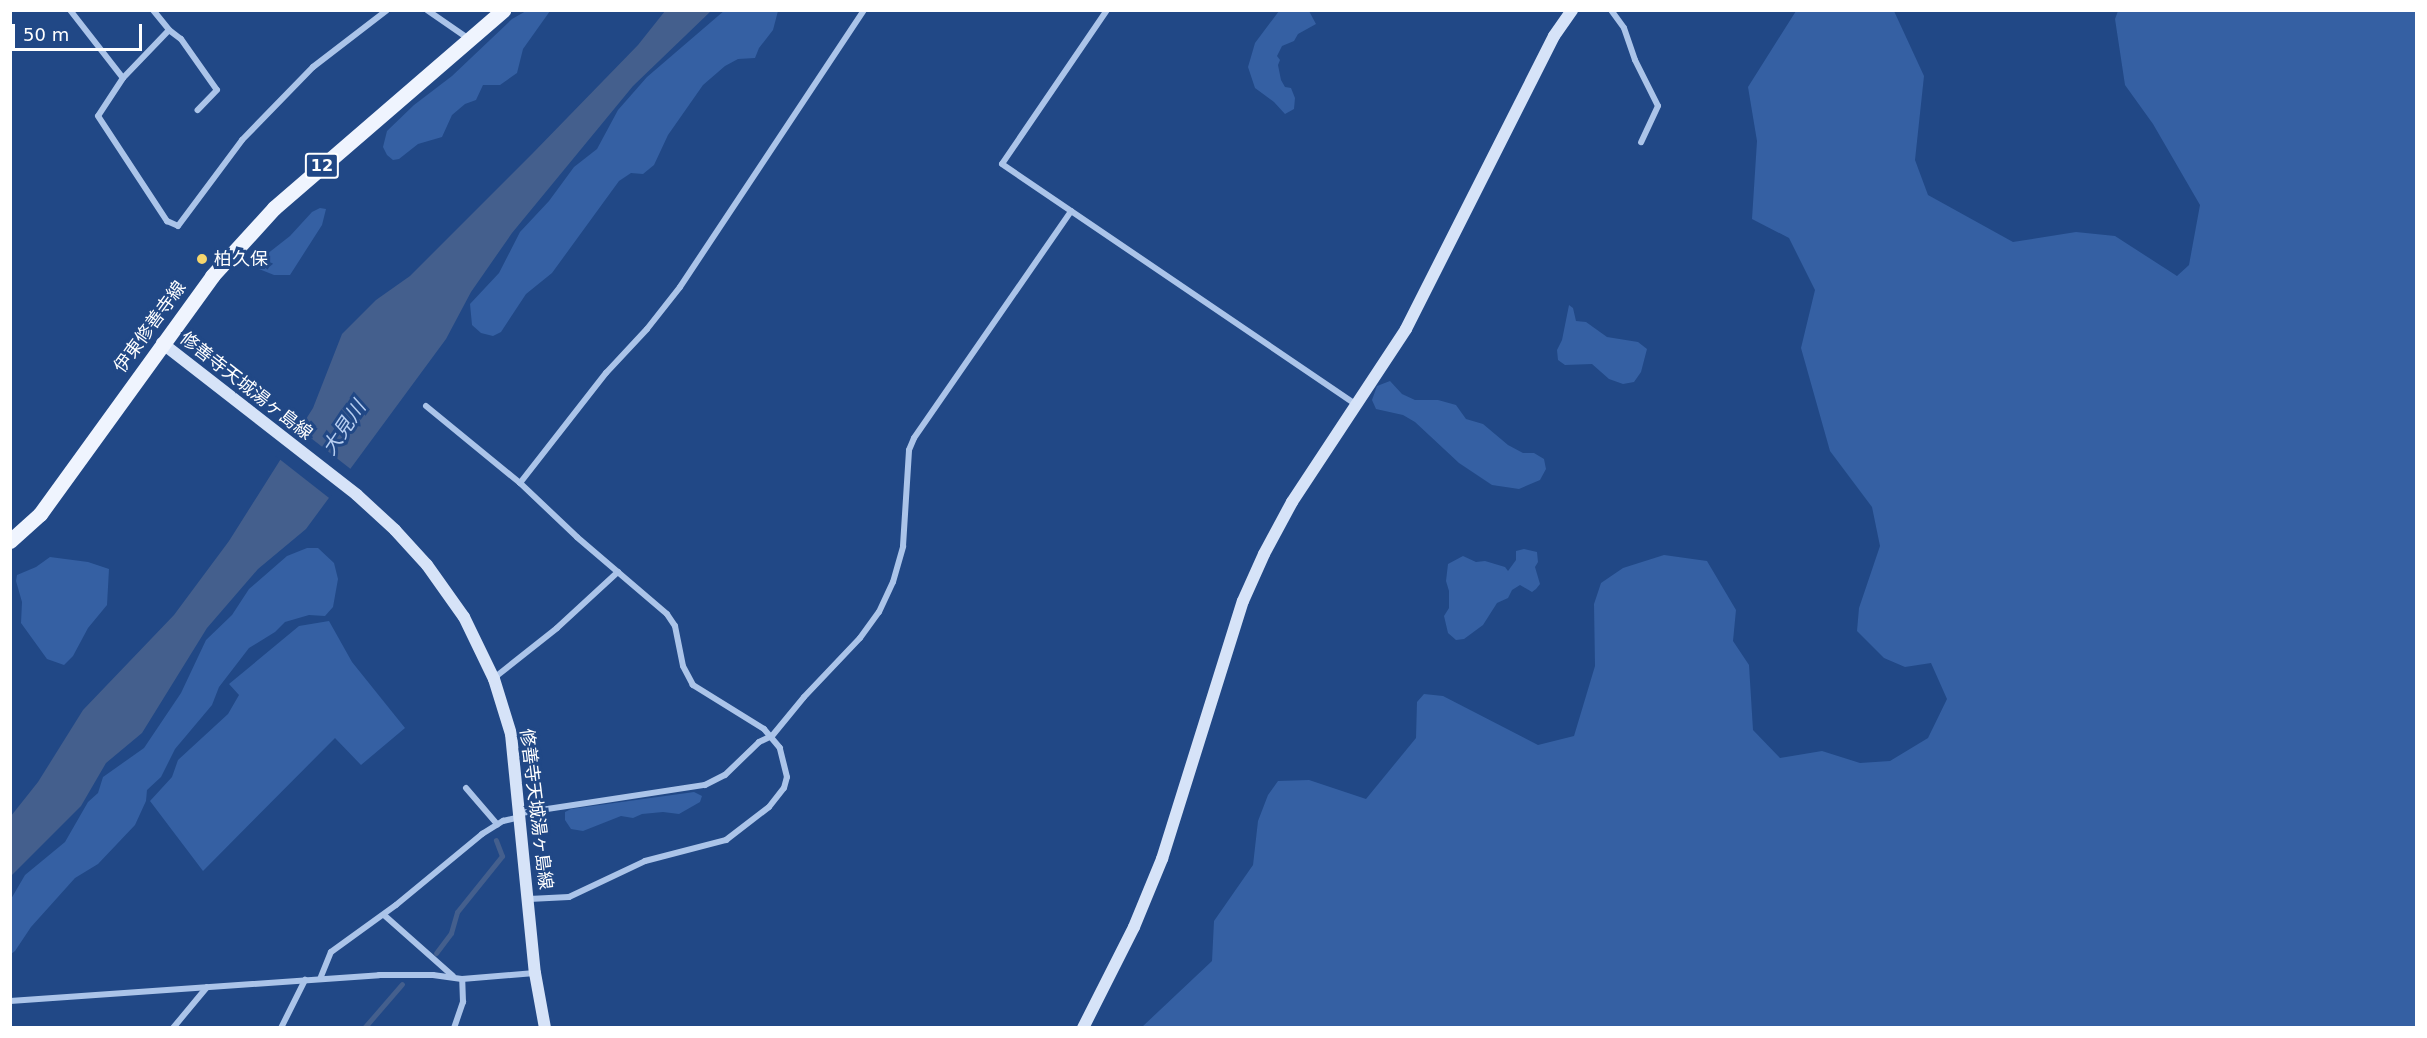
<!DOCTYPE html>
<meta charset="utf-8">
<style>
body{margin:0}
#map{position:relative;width:2427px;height:1038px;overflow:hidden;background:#214886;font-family:"DejaVu Sans","Noto Sans JP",sans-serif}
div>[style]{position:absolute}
.green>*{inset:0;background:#3560a3}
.water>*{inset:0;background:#445f8d}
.pier>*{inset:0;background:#214886;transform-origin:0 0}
.stream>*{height:5px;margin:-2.5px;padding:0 2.5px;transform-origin:2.5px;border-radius:2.5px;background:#445f8d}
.street>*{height:6px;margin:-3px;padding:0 3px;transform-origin:3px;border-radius:3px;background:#abc4e9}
.secondary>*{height:12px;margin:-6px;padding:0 6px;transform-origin:6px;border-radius:6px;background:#d6e3f8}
.primary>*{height:15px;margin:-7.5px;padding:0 7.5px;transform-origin:7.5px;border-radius:7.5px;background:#eff4fe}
.dots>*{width:16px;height:16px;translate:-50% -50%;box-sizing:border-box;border:3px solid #214886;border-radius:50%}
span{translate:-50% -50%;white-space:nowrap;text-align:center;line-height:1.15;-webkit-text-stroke:6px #214886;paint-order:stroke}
.shield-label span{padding:2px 4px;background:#214886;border:2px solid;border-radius:4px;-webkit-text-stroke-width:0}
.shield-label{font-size:16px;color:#fff;font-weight:700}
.poi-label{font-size:18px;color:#fff}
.left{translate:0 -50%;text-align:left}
.street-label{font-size:18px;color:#fff}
.water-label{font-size:20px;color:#b7cef1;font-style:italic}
.frame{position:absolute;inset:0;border:12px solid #fff;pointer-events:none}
.scale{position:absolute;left:12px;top:24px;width:130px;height:27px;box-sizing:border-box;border:3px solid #fff;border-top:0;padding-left:8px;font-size:18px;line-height:21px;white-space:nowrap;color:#fff;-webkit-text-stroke:4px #214886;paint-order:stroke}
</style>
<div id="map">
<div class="green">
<i style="clip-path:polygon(725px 10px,778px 11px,773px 30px,759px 48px,755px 58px,738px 59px,725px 66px,703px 85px,668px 135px,654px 165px,643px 174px,631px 173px,619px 181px,552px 273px,526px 294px,501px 332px,493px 336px,481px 333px,472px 325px,470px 304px,499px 273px,520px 232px,549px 201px,574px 167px,597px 149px,618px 110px,647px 77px)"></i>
<i style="clip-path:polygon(526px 11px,550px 11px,523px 49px,517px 73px,500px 85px,483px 85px,476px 100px,465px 104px,452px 115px,442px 137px,418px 144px,399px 159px,393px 160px,387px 155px,383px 147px,387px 131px,414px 105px,452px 76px,512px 19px)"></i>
<i style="clip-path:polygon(1279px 11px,1309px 11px,1316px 24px,1298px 34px,1294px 41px,1282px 46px,1277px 56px,1280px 60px,1278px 65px,1281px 80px,1285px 87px,1291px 88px,1295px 98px,1294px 109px,1285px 114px,1274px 102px,1255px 88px,1248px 67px,1255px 43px)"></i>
<i style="clip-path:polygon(1796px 11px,1894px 11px,1924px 76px,1915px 160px,1928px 195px,2013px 242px,2076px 232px,2115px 236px,2177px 276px,2189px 265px,2200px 205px,2153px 124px,2125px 85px,2115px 19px,2118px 11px,2416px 11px,2416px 1027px,1142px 1027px,1212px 961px,1214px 921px,1253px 865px,1258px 821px,1268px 795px,1278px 781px,1309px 780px,1366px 799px,1416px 738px,1417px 702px,1424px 694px,1443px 696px,1538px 745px,1574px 736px,1595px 666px,1594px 604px,1601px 583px,1623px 568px,1664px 555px,1707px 561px,1736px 610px,1733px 641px,1749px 665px,1753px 730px,1780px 758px,1822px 751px,1860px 763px,1890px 761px,1928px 738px,1947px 699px,1931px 663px,1905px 667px,1884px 658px,1857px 631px,1859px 608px,1880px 546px,1872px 507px,1830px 451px,1801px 348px,1815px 290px,1789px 238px,1752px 219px,1757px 141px,1748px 87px)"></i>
<i style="clip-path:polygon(320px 208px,326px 209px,322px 225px,290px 275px,274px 275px,259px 269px,258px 264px,262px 258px,290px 236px,312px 212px)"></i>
<i style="clip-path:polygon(1569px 305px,1573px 308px,1576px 321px,1586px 322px,1607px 337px,1638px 342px,1647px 349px,1641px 372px,1634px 382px,1623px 384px,1609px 379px,1592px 364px,1565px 365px,1558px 360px,1557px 350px,1562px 340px)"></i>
<i style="clip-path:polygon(1390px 381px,1402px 394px,1415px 400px,1438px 400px,1456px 405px,1466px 419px,1483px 424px,1508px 445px,1523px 453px,1534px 453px,1544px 459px,1546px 469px,1540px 480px,1519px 489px,1492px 485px,1459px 463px,1415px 422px,1403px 415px,1376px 409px,1372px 400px,1377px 386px)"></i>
<i style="clip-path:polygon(307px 548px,318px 548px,334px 563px,338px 579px,333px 607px,325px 616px,309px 615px,285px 622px,275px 632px,249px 648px,219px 687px,212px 705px,175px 749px,161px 777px,147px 790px,146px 801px,135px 825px,98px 864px,75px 878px,31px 927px,15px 951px,11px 954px,11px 899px,25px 875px,65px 842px,88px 802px,98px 793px,103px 777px,144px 748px,181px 693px,206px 640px,232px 615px,249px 589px,287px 556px)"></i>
<i style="clip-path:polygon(1524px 549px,1537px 552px,1538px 562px,1535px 567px,1540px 584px,1536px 589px,1532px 592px,1520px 585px,1512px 590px,1508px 598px,1497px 603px,1483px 625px,1464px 639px,1456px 640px,1448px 633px,1444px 616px,1449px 608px,1449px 591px,1446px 581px,1448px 564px,1463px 556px,1476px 562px,1485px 561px,1505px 567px,1508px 571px,1516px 560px,1516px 551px)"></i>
<i style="clip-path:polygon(50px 557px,88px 562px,109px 569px,107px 605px,88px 628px,73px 656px,64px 665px,47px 659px,21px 623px,22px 602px,16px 581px,17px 575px,36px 567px)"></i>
<i style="clip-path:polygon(329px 621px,352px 662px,405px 728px,361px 765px,335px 738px,203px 871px,150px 801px,172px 777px,178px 760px,228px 714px,239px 695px,229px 684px,299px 626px)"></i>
<i style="clip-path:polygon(694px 792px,702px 796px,700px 802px,679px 814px,663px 812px,642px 814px,633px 818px,621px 816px,583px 831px,571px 829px,565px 820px,565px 812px,571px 809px)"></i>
</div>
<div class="water">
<i style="clip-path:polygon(665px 11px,711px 11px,633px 86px,512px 233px,471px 292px,446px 339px,306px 529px,258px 569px,207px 628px,142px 733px,106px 763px,81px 806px,11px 876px,11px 816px,38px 782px,83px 710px,174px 615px,229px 541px,313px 408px,342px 334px,376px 300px,410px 276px,532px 154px,638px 45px)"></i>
</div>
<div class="pier">
<i style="left:298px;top:428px;width:68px;height:36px;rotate:38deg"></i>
</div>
<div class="stream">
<i style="left:436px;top:953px;width:25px;rotate:-53deg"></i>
<i style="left:451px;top:933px;width:22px;rotate:-74deg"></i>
<i style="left:457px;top:912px;width:72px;rotate:-51.2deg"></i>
<i style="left:502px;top:856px;width:17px;rotate:-111deg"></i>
<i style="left:364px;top:1028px;width:58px;rotate:-49.2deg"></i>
</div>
<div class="street">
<i style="left:70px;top:10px;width:86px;rotate:52.1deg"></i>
<i style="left:123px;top:78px;width:45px;rotate:123.3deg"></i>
<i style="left:98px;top:116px;width:126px;rotate:56.7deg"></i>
<i style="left:167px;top:221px;width:12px;rotate:24deg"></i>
<i style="left:178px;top:226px;width:107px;rotate:-53.3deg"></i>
<i style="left:242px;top:140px;width:102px;rotate:-45.8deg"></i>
<i style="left:313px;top:67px;width:93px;rotate:-37.6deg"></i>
<i style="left:153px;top:10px;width:26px;rotate:51deg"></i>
<i style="left:169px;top:30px;width:15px;rotate:37deg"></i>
<i style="left:181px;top:39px;width:62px;rotate:54.8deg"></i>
<i style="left:217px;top:90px;width:28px;rotate:134deg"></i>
<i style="left:427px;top:10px;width:51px;rotate:34.6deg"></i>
<i style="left:1107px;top:10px;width:186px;rotate:124.3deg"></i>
<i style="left:1002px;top:164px;width:428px;rotate:34.2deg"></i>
<i style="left:1611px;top:10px;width:22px;rotate:54deg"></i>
<i style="left:1624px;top:28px;width:34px;rotate:71deg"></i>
<i style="left:1635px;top:60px;width:51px;rotate:63.4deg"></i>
<i style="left:1658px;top:106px;width:40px;rotate:115deg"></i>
<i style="left:123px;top:78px;width:66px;rotate:-46.2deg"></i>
<i style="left:426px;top:406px;width:122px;rotate:39.3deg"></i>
<i style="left:494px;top:678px;width:80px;rotate:-38.4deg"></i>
<i style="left:557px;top:628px;width:83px;rotate:-42.6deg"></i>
<i style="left:466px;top:788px;width:48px;rotate:49.3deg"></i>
<i style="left:521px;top:813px;width:186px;rotate:-8.7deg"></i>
<i style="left:705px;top:785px;width:22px;rotate:-27deg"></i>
<i style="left:725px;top:775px;width:47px;rotate:-44.1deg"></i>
<i style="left:759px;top:742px;width:14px;rotate:-25deg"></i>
<i style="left:772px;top:736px;width:50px;rotate:-50.6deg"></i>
<i style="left:804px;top:697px;width:81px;rotate:-46.5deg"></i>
<i style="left:860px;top:638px;width:32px;rotate:-54deg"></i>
<i style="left:879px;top:612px;width:33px;rotate:-65deg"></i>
<i style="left:893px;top:582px;width:37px;rotate:-74deg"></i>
<i style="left:903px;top:546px;width:96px;rotate:-86.4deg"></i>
<i style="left:909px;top:450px;width:13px;rotate:-67deg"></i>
<i style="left:914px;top:438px;width:276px;rotate:-55.3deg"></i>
<i style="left:529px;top:899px;width:40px;rotate:-2.9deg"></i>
<i style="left:569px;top:897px;width:84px;rotate:-25.3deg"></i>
<i style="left:645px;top:861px;width:84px;rotate:-14.5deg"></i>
<i style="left:726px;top:840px;width:54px;rotate:-37.5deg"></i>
<i style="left:769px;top:807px;width:24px;rotate:-52deg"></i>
<i style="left:784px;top:788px;width:11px;rotate:-75deg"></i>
<i style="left:787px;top:777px;width:30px;rotate:-104deg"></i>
<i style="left:780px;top:748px;width:25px;rotate:-130deg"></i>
<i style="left:764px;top:729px;width:84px;rotate:-148.2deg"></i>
<i style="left:693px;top:685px;width:21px;rotate:-118deg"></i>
<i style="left:683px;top:666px;width:41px;rotate:-101.3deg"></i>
<i style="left:675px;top:626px;width:14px;rotate:-124deg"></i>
<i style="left:667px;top:614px;width:118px;rotate:-139.5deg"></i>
<i style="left:577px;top:537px;width:79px;rotate:-136.5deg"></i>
<i style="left:520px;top:483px;width:140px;rotate:-52deg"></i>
<i style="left:606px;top:373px;width:60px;rotate:-47deg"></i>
<i style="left:647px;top:329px;width:53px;rotate:-51.8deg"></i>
<i style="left:680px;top:287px;width:333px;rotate:-56.4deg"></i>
<i style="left:384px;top:915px;width:92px;rotate:41.5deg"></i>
<i style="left:320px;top:979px;width:29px;rotate:-68deg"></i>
<i style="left:331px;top:952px;width:80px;rotate:-35.9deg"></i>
<i style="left:396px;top:905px;width:112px;rotate:-39.5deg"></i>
<i style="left:482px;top:834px;width:25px;rotate:-32deg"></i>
<i style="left:503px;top:821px;width:17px;rotate:-13deg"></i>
<i style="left:10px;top:1001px;width:370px;rotate:-4deg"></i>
<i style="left:379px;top:975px;width:54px"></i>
<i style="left:433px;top:975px;width:29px;rotate:8deg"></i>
<i style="left:462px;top:979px;width:73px;rotate:-4.7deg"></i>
<i style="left:173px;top:1028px;width:53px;rotate:-50.3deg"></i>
<i style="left:281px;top:1028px;width:54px;rotate:-63.4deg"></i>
<i style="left:454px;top:1028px;width:28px;rotate:-71deg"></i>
<i style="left:463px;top:1002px;width:23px;rotate:-92deg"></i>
</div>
<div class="secondary">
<i style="left:162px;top:343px;width:247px;rotate:37.9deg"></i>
<i style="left:357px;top:495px;width:52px;rotate:42.6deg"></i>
<i style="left:395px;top:530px;width:47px;rotate:47.6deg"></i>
<i style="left:427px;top:565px;width:64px;rotate:54.6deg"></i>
<i style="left:464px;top:617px;width:69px;rotate:64.2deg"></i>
<i style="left:494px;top:679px;width:58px;rotate:72.8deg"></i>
<i style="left:511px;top:734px;width:240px;rotate:84.3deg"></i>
<i style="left:535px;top:973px;width:56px;rotate:79.7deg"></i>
<i style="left:1083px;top:1028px;width:113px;rotate:-63.2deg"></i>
<i style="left:1134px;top:927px;width:74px;rotate:-67.6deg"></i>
<i style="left:1162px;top:859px;width:270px;rotate:-72.6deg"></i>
<i style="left:1243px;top:601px;width:51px;rotate:-65.9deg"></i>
<i style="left:1264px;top:554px;width:59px;rotate:-61.7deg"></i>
<i style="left:1292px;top:502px;width:207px;rotate:-56.6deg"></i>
<i style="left:1406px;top:329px;width:328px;rotate:-63.2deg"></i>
<i style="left:1554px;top:36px;width:32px;rotate:-55deg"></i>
</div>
<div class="primary">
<i style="left:10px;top:541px;width:40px;rotate:-42deg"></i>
<i style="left:40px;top:514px;width:294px;rotate:-54.1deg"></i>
<i style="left:212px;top:276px;width:92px;rotate:-47.6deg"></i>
<i style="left:274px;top:208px;width:303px;rotate:-40.8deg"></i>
</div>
<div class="dots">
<i style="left:202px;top:259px;background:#f6d66d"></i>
</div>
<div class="shield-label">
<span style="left:322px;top:166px">12</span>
</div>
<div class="poi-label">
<span class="left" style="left:214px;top:259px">柏久保</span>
</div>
<div class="street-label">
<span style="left:150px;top:327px;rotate:-54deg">伊東修善寺線</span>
<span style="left:246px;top:386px;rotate:38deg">修善寺天城湯ヶ島線</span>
<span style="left:536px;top:809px;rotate:83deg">修善寺天城湯ヶ島線</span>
</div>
<div class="water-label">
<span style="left:344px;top:428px;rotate:-56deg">大見川</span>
</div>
<div class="frame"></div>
<div class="scale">50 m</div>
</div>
